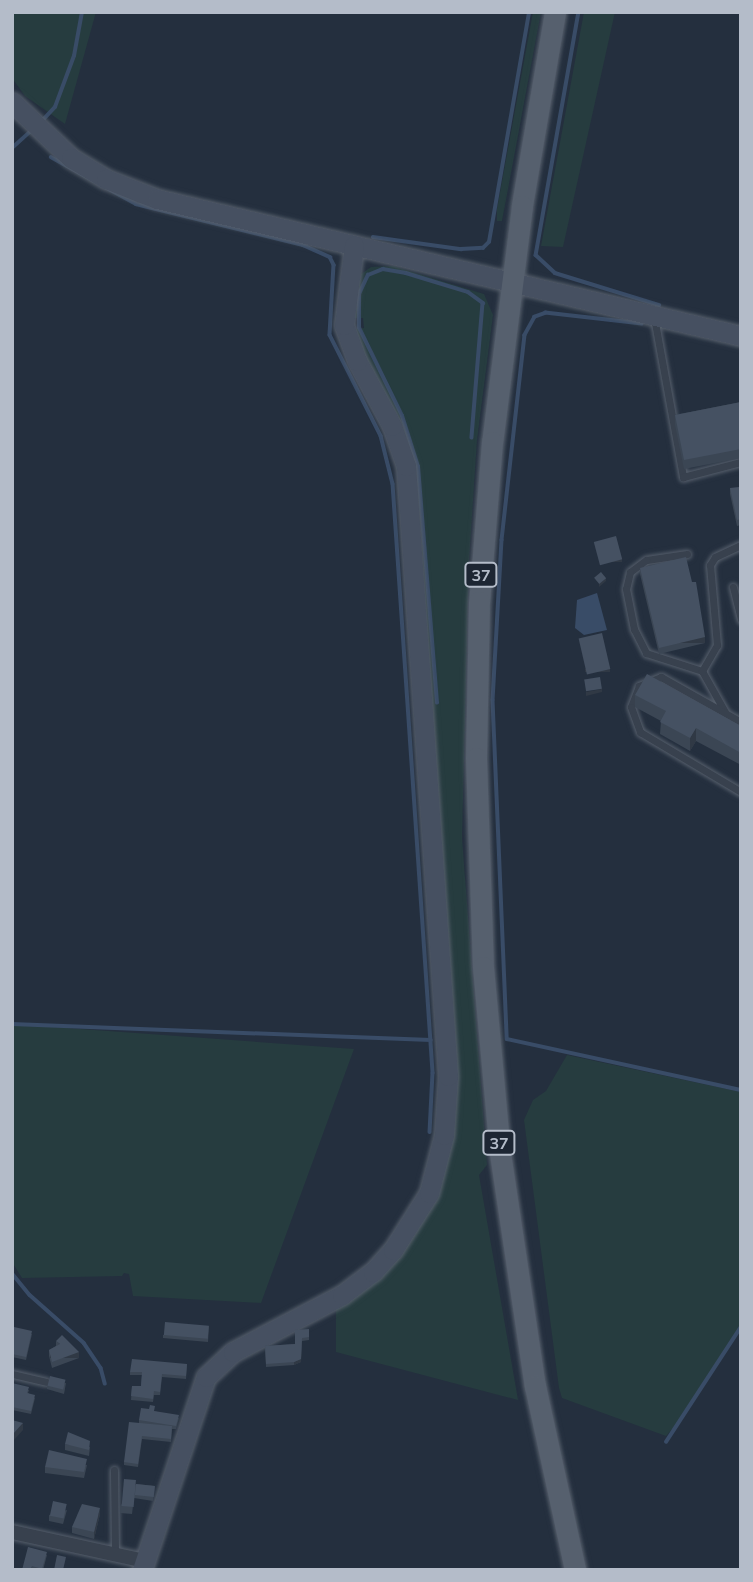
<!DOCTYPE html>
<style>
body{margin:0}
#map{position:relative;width:753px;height:1582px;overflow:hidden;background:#242f3e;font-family:Mulish,sans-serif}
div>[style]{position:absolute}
.green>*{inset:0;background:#263c3f}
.water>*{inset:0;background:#394c67}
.stream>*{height:3.5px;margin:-1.75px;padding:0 1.75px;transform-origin:1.75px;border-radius:1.75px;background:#394c67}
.roads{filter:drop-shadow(0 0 2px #565f6c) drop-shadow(0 0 2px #565f6c)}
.lane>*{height:7px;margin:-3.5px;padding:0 3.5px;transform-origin:3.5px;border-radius:3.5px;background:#38414e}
.street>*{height:14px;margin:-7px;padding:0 7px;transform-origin:7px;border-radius:7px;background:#38414e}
.secondary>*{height:19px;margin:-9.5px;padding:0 9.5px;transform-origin:9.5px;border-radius:9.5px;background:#465061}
.primary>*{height:21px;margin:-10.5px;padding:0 10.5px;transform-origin:10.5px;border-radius:10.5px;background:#56606e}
.wall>*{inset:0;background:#3b4654}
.shaded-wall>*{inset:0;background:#303945;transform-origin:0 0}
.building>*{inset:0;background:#455162;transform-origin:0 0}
span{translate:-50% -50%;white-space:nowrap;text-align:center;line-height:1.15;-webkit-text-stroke:5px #1d2633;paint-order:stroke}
.shield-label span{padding:2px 5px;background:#1d2633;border:2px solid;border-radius:5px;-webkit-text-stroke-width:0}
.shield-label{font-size:16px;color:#b4bcc9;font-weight:700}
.frame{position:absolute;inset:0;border:14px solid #b4bcc9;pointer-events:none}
</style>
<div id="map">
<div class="green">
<i style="clip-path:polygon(12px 12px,96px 12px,65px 124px,25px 96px,12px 78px)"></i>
<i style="clip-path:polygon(533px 12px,541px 12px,502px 221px,497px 221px,497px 209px)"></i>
<i style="clip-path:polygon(584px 12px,615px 12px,563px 247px,541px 246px)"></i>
<i style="clip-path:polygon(393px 266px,484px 294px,493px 315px,477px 440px,469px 561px,462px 838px,487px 1165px,479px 1175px,518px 1400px,336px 1352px,336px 1309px,380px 1275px,448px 1157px,413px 466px,398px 416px,373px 374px,354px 329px,364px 328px,363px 318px,353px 318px,361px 274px,371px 267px)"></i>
<i style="clip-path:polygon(12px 1024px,354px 1049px,261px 1303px,133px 1296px,129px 1274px,124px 1273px,122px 1276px,22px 1278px,12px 1262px)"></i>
<i style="clip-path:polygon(567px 1055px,741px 1092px,741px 1324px,683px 1417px,666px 1436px,562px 1398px,559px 1388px,524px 1120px,533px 1100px,546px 1091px)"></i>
</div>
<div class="water">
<i style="clip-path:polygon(597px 593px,607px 630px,584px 635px,575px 628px,577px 600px)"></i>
</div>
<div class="stream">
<i style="left:579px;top:12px;width:247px;rotate:100deg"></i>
<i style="left:536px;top:255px;width:26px;rotate:43deg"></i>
<i style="left:555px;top:273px;width:109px;rotate:17.1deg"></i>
<i style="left:42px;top:121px;width:19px;rotate:-47deg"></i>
<i style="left:55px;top:107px;width:54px;rotate:-69.6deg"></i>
<i style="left:74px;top:56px;width:45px;rotate:-79.7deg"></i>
<i style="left:12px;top:148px;width:25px;rotate:-42deg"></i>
<i style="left:51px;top:157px;width:97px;rotate:28.9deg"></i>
<i style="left:136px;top:204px;width:172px;rotate:13.8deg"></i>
<i style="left:303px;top:245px;width:30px;rotate:24deg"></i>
<i style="left:330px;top:257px;width:9px;rotate:63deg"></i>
<i style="left:334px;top:265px;width:70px;rotate:93.3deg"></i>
<i style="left:330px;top:335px;width:113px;rotate:63.2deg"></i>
<i style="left:381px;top:436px;width:49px;rotate:76deg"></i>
<i style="left:393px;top:484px;width:590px;rotate:86.11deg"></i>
<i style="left:433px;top:1073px;width:59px;rotate:92.9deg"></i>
<i style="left:373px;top:237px;width:89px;rotate:7.8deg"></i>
<i style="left:461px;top:249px;width:22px;rotate:-3deg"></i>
<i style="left:483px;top:248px;width:8px;rotate:-45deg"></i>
<i style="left:489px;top:242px;width:233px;rotate:-80.1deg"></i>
<i style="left:642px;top:324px;width:97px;rotate:-173.5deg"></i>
<i style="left:546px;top:313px;width:12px;rotate:160deg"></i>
<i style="left:535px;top:317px;width:21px;rotate:119deg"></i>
<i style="left:525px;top:335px;width:206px;rotate:96.4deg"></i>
<i style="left:502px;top:540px;width:160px;rotate:93.2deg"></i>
<i style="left:493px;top:700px;width:339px;rotate:87.6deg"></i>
<i style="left:507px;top:1039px;width:239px;rotate:12.3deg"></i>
<i style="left:437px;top:703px;width:237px;rotate:-94.6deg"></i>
<i style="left:418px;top:467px;width:53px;rotate:-107.4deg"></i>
<i style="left:402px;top:416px;width:98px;rotate:-116deg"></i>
<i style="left:359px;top:328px;width:34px;rotate:-90deg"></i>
<i style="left:359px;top:294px;width:21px;rotate:-65deg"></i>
<i style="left:368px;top:275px;width:16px;rotate:-22deg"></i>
<i style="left:383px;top:269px;width:23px;rotate:10deg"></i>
<i style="left:406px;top:273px;width:65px;rotate:17deg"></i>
<i style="left:468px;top:292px;width:19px;rotate:36deg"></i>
<i style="left:483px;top:303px;width:135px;rotate:94.7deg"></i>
<i style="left:12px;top:1024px;width:419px;rotate:2.2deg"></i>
<i style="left:12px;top:1273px;width:28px;rotate:51deg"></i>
<i style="left:30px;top:1295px;width:72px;rotate:41.6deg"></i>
<i style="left:84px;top:1343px;width:30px;rotate:56deg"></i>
<i style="left:101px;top:1368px;width:16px;rotate:75deg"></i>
<i style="left:666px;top:1442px;width:137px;rotate:-56.9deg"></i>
</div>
<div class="roads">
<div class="lane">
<i style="left:654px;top:317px;width:163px;rotate:79.7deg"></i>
<i style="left:683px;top:477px;width:60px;rotate:-14.5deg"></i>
<i style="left:687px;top:554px;width:41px;rotate:171.7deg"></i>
<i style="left:646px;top:560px;width:20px;rotate:143deg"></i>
<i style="left:630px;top:572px;width:17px;rotate:103deg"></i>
<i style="left:626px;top:589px;width:41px;rotate:78.7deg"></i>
<i style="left:634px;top:629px;width:27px;rotate:63deg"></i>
<i style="left:646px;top:653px;width:59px;rotate:17.8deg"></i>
<i style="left:702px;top:671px;width:47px;rotate:60.7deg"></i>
<i style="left:733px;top:587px;width:34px;rotate:76deg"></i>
<i style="left:702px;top:671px;width:30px;rotate:-60deg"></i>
<i style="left:717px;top:645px;width:80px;rotate:-95deg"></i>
<i style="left:710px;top:565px;width:9px;rotate:-58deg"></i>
<i style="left:715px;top:557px;width:29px;rotate:-25deg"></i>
<i style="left:741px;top:722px;width:92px;rotate:-150.6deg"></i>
<i style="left:661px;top:677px;width:24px;rotate:158deg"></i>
<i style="left:639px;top:686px;width:22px;rotate:111deg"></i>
<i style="left:631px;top:707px;width:27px;rotate:70deg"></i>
<i style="left:640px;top:732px;width:117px;rotate:30.7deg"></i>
<i style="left:12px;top:1374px;width:35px;rotate:13deg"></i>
<i style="left:114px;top:1470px;width:84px;rotate:89.3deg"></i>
</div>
<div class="street">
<i style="left:12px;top:1532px;width:136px;rotate:12.3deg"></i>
</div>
<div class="secondary">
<i style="left:12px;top:102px;width:81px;rotate:43.5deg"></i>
<i style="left:71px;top:158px;width:41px;rotate:31deg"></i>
<i style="left:106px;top:179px;width:55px;rotate:21.4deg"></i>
<i style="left:157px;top:199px;width:600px;rotate:13.2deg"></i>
<i style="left:142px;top:1570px;width:203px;rotate:-71.7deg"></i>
<i style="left:206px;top:1377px;width:37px;rotate:-43deg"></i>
<i style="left:233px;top:1352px;width:123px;rotate:-27.6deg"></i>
<i style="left:342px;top:1295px;width:39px;rotate:-37deg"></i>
<i style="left:373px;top:1272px;width:30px;rotate:-48deg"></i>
<i style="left:393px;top:1250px;width:67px;rotate:-57.7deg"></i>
<i style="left:429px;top:1193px;width:60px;rotate:-75.5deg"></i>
<i style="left:444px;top:1135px;width:59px;rotate:-86.1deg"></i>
<i style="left:448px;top:1076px;width:611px;rotate:-93.94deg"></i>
<i style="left:406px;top:466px;width:42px;rotate:-109.3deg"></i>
<i style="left:392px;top:426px;width:74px;rotate:-118.3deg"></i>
<i style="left:357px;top:361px;width:38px;rotate:-110deg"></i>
<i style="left:344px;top:325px;width:80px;rotate:-82.8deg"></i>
</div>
<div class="primary">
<i style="left:555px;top:12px;width:197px;rotate:99.7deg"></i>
<i style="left:522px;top:206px;width:238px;rotate:97.2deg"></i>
<i style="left:492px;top:442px;width:161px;rotate:94.6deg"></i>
<i style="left:479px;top:602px;width:156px;rotate:91.1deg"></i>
<i style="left:476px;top:758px;width:209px;rotate:88.1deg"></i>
<i style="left:483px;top:967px;width:187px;rotate:84.8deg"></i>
<i style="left:500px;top:1153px;width:236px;rotate:81.5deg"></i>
<i style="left:535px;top:1386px;width:188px;rotate:77.7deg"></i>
</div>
</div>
<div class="wall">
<i style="clip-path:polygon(741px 402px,741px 458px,684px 469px,675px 425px,675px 415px)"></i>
<i style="clip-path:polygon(730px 488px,741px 492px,741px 525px,737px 526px,730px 494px)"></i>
<i style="clip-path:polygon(640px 568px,705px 643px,659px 654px,640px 574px)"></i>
<i style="clip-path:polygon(635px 695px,741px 726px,741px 765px,696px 741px,690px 751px,660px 734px,661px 721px,635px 707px)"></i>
<i style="clip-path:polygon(209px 1326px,208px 1342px,163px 1338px,163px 1335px)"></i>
<i style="clip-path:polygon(309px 1329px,309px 1340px,302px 1341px,301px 1362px,294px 1365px,266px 1367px,265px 1346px,295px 1344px)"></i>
<i style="clip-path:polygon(12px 1333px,32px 1334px,26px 1360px,12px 1357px)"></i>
<i style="clip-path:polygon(56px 1341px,79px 1358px,52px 1368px,49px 1356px,49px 1350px,56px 1346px)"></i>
<i style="clip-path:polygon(187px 1364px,186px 1379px,162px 1377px,160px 1395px,154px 1395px,153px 1402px,131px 1400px,132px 1386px,141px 1386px,142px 1375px,130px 1375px,130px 1372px)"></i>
<i style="clip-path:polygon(12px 1383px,29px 1390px,28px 1393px,35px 1398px,31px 1414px,12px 1410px)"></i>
<i style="clip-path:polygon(66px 1383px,64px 1394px,47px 1389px,47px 1386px)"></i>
<i style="clip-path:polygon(154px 1411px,179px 1418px,176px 1429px,172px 1429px,171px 1442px,142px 1439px,138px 1467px,124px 1465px,124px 1462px,139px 1423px,139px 1420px)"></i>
<i style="clip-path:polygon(65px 1444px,90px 1447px,89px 1456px,65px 1450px)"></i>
<i style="clip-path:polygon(87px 1465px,84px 1478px,45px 1473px,45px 1467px)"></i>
<i style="clip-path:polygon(136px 1484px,155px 1486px,153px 1501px,134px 1498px,132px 1514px,120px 1513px,120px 1506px)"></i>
<i style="clip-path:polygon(67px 1510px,63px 1524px,49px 1521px,49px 1515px)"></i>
<i style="clip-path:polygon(100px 1514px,94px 1539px,72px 1533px,72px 1527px)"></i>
<i style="clip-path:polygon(28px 1547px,47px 1555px,43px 1570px,32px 1569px)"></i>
</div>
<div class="shaded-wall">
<i style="left:622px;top:559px;width:3px;height:23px;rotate:90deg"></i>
<i style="clip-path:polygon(606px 578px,606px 581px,599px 587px,599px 584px)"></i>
<i style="left:705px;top:637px;width:6px;height:47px;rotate:90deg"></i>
<i style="left:610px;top:669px;width:3px;height:25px;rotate:90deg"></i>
<i style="clip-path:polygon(602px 689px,602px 692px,586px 696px,586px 692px)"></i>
<i style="clip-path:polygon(696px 728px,696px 741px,690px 751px,690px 738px)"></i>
<i style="left:79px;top:1352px;width:6px;height:29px;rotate:90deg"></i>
<i style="clip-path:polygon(301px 1359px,301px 1362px,294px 1365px,294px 1362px)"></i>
<i style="clip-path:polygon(23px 1423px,23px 1430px,14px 1440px,14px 1433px)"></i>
<i style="clip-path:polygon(100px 1508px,100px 1514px,94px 1539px,94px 1532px)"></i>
</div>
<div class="building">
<i style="clip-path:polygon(741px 402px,741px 449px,684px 460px,675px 415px)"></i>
<i style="clip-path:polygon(739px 487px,741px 492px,741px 519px,737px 520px,730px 488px)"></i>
<i style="left:616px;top:536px;width:24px;height:23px;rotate:75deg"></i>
<i style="clip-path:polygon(686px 557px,692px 582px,696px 582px,705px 637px,659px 648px,640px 568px)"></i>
<i style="left:601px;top:572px;width:8px;height:9px;rotate:50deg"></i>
<i style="left:602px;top:633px;width:37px;height:24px;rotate:77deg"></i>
<i style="clip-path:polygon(647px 674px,741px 726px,741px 753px,696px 728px,690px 738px,660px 722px,666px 711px,635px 695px)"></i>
<i style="left:600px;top:677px;width:12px;height:16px;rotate:81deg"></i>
<i style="left:165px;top:1322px;width:44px;height:13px;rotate:5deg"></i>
<i style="clip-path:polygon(14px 1327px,32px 1331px,26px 1357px,12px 1354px,12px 1333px)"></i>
<i style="clip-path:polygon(309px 1329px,309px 1337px,302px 1338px,301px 1359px,294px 1362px,266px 1364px,265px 1346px,295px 1344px,295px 1330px)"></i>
<i style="clip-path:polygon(62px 1335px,79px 1352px,52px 1362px,49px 1350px,60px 1344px,56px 1341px)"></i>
<i style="clip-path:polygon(132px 1359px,187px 1364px,186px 1376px,162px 1374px,160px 1392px,154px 1391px,153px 1399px,131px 1396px,132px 1386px,141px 1386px,142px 1372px,130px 1372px)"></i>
<i style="left:50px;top:1376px;width:16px;height:10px;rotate:14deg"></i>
<i style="clip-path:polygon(12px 1383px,29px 1387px,27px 1393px,35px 1395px,31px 1411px,12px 1407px)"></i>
<i style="clip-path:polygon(150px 1405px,155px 1406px,154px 1411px,179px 1415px,176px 1426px,139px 1420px,141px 1408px,149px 1409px)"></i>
<i style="clip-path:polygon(12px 1420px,23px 1423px,14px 1433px,12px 1433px)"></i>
<i style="clip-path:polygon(129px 1422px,172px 1426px,171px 1439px,142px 1436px,138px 1464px,124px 1462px)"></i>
<i style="clip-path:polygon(68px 1432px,90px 1441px,89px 1450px,65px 1444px)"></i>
<i style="clip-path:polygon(49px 1450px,87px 1459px,84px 1472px,45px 1467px)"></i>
<i style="left:124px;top:1479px;width:12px;height:27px;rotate:5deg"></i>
<i style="left:136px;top:1484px;width:19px;height:11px;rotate:6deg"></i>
<i style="left:53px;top:1501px;width:14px;height:15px;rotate:12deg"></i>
<i style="clip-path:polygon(82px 1504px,100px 1508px,94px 1532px,72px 1527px)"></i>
<i style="clip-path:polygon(28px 1547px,47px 1552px,42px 1569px,32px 1566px,31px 1570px,22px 1570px)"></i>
<i style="clip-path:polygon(57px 1555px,66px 1557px,63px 1570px,54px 1570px)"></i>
</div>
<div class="shield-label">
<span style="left:481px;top:575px">37</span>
<span style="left:499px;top:1143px">37</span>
</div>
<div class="frame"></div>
</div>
